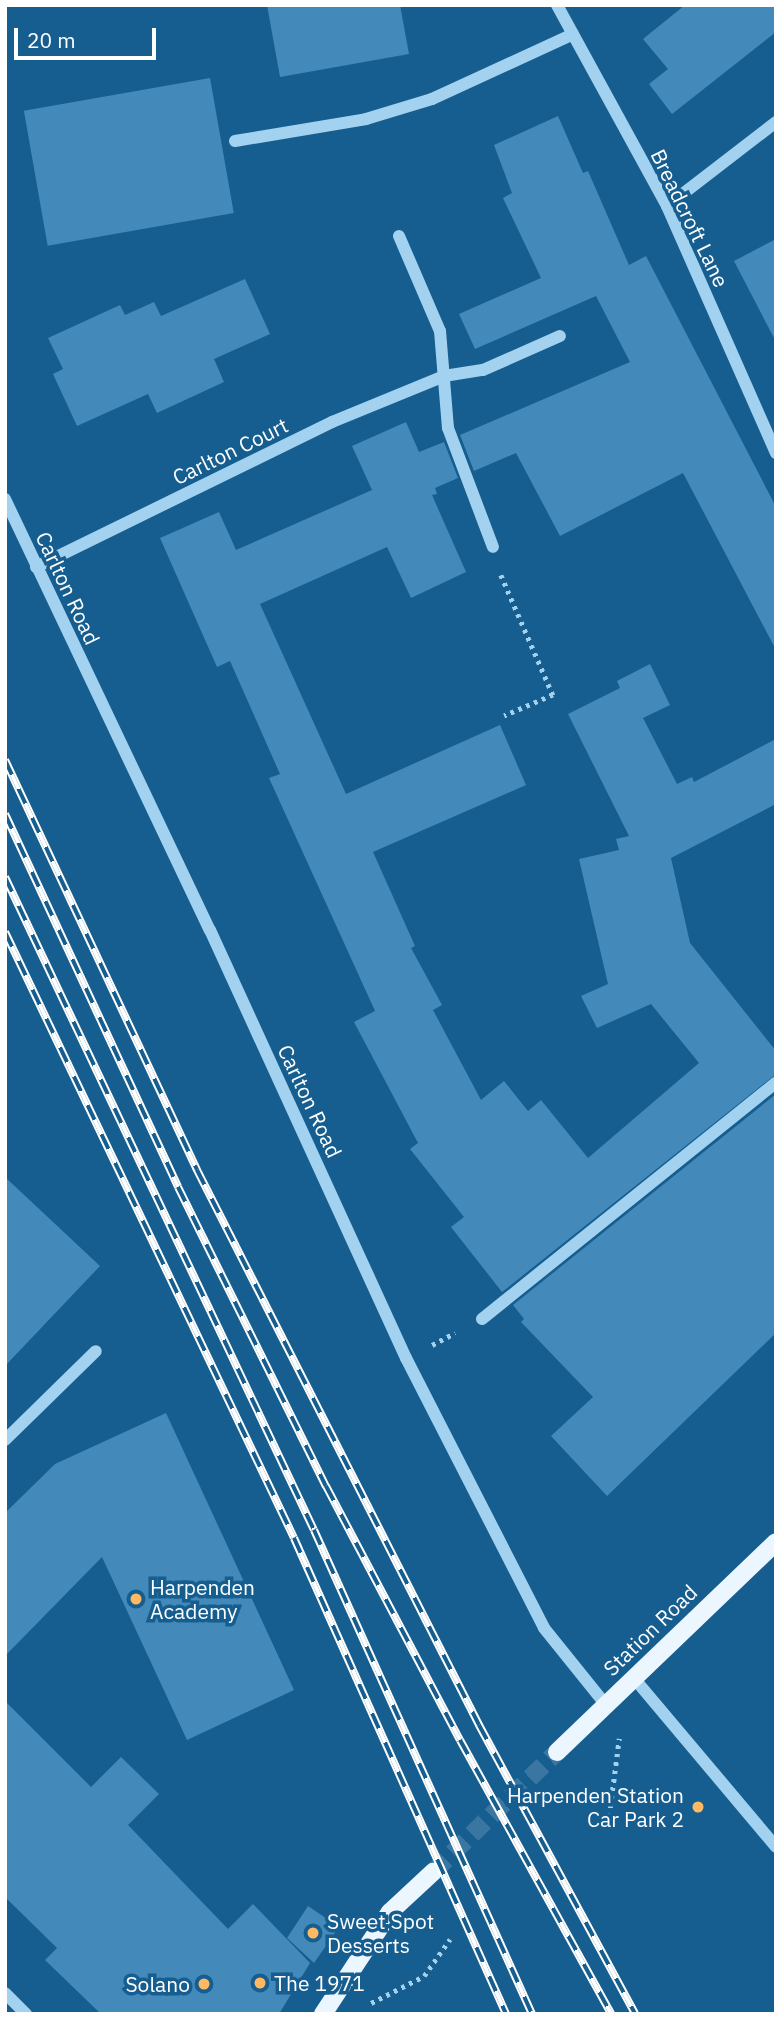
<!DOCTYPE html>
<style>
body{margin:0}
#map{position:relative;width:781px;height:2019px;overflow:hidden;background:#165e90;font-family:"IBM Plex Sans",sans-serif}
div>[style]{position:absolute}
.building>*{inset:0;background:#438aba;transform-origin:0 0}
.major-tunnel>*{height:18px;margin-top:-9px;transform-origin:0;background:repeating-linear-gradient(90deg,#3976a1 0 18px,transparent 0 27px)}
.path>*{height:4.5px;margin-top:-2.25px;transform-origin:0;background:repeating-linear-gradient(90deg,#a3d2f0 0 3.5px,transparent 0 8.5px)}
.minor>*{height:12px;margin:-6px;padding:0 6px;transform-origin:6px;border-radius:6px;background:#a3d2f0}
.major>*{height:18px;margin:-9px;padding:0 9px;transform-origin:9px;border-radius:9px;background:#ecf6ff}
.rail>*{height:8px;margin-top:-4px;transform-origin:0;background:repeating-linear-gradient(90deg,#165e90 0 16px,#fff 0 32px);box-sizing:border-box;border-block:2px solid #fff}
.dots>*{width:19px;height:19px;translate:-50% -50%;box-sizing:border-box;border:4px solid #165e90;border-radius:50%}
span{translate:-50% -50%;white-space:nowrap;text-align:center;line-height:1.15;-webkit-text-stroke:7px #165e90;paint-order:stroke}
.street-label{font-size:21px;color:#fff}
.poi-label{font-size:21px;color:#fff}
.left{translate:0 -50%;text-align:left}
.right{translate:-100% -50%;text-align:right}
.frame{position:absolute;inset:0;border:7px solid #fff;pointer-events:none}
.scale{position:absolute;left:14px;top:28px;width:142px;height:32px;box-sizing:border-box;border:4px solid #fff;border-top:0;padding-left:9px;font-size:21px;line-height:24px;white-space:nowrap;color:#fff;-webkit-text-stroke:5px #165e90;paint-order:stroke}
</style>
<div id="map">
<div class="building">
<i style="clip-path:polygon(267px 5px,400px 5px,409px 54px,280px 77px)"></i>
<i style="clip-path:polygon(685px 5px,776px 5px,776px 32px,672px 114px,649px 84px,668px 69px,643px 39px)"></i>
<i style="left:210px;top:78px;width:137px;height:189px;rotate:80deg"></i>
<i style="clip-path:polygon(558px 116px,583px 173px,588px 171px,629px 265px,646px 256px,776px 507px,776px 650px,683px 473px,560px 536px,516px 453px,474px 471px,460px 435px,630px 362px,596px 296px,475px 349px,459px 314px,541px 278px,503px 198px,512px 193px,494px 145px)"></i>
<i style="clip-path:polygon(776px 239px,776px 342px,734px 261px)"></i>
<i style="clip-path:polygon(245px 279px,270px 334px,214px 359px,224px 382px,157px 413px,148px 394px,77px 426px,53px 374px,63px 369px,48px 338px,120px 305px,125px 315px,154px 302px,161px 316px)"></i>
<i style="clip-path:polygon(406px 422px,419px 452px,444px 442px,458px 478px,435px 488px,437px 494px,432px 495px,466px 572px,411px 598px,387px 547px,260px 604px,346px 794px,500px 725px,526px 785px,373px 852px,415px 946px,411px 948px,442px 1005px,433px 1010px,481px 1100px,504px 1081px,528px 1111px,541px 1100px,588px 1158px,699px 1063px,651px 1004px,597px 1028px,581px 996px,608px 984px,579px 859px,619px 850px,616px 839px,629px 836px,568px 714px,620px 688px,617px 681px,650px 664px,670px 705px,643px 718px,677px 784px,692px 777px,694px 782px,776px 739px,776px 804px,671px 858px,690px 943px,776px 1051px,776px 1074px,502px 1292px,451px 1227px,464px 1217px,410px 1149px,418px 1143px,354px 1022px,375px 1011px,269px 778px,280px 774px,230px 661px,217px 667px,160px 538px,219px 512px,236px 550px,372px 490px,352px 446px)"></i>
<i style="clip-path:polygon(776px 1094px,776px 1333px,607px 1496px,551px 1436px,593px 1397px,521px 1322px,524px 1319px,513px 1305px)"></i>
<i style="clip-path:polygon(5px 1177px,100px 1266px,5px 1366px)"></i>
<i style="clip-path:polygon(166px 1413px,294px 1690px,187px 1740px,102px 1557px,5px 1656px,5px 1513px,55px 1464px)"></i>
<i style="clip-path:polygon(5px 1701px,91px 1787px,121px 1757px,159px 1794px,128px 1825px,228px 1929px,253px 1904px,310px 1963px,279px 2014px,101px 2014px,45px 1960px,57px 1948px,5px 1897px)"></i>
<i style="clip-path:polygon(308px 1906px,339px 1927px,314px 1963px,287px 1938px)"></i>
</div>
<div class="major-tunnel">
<i style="left:433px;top:1872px;width:173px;rotate:-44.1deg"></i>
</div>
<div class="path">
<i style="left:501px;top:575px;width:131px;rotate:66.6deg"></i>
<i style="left:553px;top:695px;width:53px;rotate:156.8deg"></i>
<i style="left:432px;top:1345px;width:26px;rotate:-28deg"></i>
<i style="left:596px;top:1826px;width:16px;rotate:-38deg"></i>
<i style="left:609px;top:1816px;width:78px;rotate:-82.6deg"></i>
<i style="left:371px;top:2003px;width:59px;rotate:-27deg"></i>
<i style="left:424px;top:1976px;width:45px;rotate:-54.9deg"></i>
</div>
<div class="minor">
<i style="left:557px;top:5px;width:229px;rotate:61.3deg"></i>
<i style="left:667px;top:206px;width:270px;rotate:66.2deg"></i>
<i style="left:235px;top:141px;width:133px;rotate:-9.5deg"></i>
<i style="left:366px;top:119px;width:69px;rotate:-16.9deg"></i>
<i style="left:432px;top:99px;width:155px;rotate:-24.7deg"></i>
<i style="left:667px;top:206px;width:138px;rotate:-37.6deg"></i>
<i style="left:399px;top:236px;width:103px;rotate:66.7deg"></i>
<i style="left:440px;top:331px;width:97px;rotate:85.3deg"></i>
<i style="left:448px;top:428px;width:127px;rotate:69.3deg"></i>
<i style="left:5px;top:499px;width:477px;rotate:64.6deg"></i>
<i style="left:210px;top:930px;width:471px;rotate:65.4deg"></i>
<i style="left:406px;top:1358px;width:303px;rotate:62.9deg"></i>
<i style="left:544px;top:1628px;width:97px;rotate:51.2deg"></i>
<i style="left:36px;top:567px;width:330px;rotate:-26.1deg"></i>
<i style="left:332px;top:422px;width:121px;rotate:-22.3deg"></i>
<i style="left:444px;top:376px;width:39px;rotate:-9deg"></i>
<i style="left:483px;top:370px;width:84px;rotate:-23.8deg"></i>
<i style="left:482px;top:1319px;width:377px;rotate:-38.8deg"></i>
<i style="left:5px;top:1440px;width:127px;rotate:-44.4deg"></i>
<i style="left:633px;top:1677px;width:222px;rotate:49.9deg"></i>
<i style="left:5px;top:1993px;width:30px;rotate:45deg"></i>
</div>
<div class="major">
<i style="left:557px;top:1752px;width:303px;rotate:-43.8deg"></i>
<i style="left:323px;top:2014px;width:122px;rotate:-56.7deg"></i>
<i style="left:390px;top:1912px;width:59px;rotate:-42.9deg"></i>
</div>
<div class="rail">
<i style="left:5px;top:760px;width:453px;rotate:64.9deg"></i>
<i style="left:197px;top:1170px;width:623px;rotate:63.06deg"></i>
<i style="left:479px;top:1725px;width:328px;rotate:61.6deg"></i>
<i style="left:5px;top:814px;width:411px;rotate:65.1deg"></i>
<i style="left:178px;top:1187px;width:334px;rotate:63.7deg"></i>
<i style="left:326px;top:1486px;width:287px;rotate:62.2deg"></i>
<i style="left:460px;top:1740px;width:313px;rotate:61.1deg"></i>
<i style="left:5px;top:877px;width:722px;rotate:64.68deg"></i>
<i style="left:314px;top:1530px;width:531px;rotate:65.75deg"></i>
<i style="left:5px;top:932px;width:671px;rotate:64.5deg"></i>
<i style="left:294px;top:1538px;width:521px;rotate:65.99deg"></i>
</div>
<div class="dots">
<i style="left:136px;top:1599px;background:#ffb962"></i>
<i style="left:698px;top:1807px;background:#ffb962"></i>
<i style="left:313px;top:1933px;background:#ffb962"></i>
<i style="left:260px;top:1983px;background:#ffb962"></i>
<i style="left:204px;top:1984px;background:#ffb962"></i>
</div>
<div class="street-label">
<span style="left:690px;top:218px;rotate:64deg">Breadcroft Lane</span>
<span style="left:230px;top:451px;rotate:-26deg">Carlton Court</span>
<span style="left:68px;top:588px;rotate:65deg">Carlton Road</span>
<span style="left:310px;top:1101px;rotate:65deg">Carlton Road</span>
<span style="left:650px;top:1630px;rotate:-44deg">Station Road</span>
</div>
<div class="poi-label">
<span class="left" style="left:150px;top:1599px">Harpenden<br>Academy</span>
<span class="right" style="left:684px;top:1807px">Harpenden Station<br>Car Park 2</span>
<span class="left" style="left:327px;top:1933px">Sweet Spot<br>Desserts</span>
<span class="left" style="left:274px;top:1983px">The 1971</span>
<span class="right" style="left:190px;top:1984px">Solano</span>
</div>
<div class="frame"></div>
<div class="scale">20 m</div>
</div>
